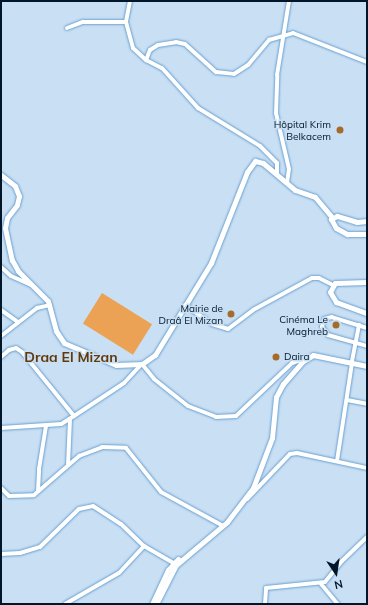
<!DOCTYPE html>
<meta charset="utf-8">
<style>
body{margin:0}
#map{position:relative;width:368px;height:605px;overflow:hidden;background:#c9dff4;font-family:Mulish,sans-serif}
div>[style]{position:absolute}
.green>*{inset:0;background:#eba254;transform-origin:0 0}
.roads{filter:drop-shadow(0 0 1px #68a0d0) drop-shadow(0 0 1px #68a0d0)}
.minor>*{height:4px;margin:-2px;padding:0 2px;transform-origin:2px;border-radius:2px;background:#fff}
.major>*{height:5px;margin:-2.5px;padding:0 2.5px;transform-origin:2.5px;border-radius:2.5px;background:#fff}
.dots>*{width:11px;height:11px;translate:-50% -50%;box-sizing:border-box;border:2px solid #c9dff4;border-radius:50%}
span{translate:-50% -50%;white-space:nowrap;text-align:center;line-height:1.15;-webkit-text-stroke:3px #c9dff4;paint-order:stroke}
.poi-label{font-size:10px;color:#011729}
.right{translate:-100% -50%;text-align:right}
.left{translate:0 -50%;text-align:left}
.district-label{font-size:14px;color:#613a0b;font-weight:700}
.frame{position:absolute;inset:0;border:2px solid #011729;pointer-events:none}
.north{position:absolute;left:316px;top:553px;width:40px;height:40px;-webkit-text-stroke:3px #c9dff4;paint-order:stroke;rotate:167deg;font-size:11px;font-weight:700;line-height:16px;text-align:center;color:#011729}
.north::after{content:'';display:block;margin:auto;width:14px;height:18px;background:#011729;clip-path:polygon(50% 0,100% 100%,50% 72%,0 100%)}
</style>
<div id="map">
<div class="green">
<i style="left:102px;top:293px;width:59px;height:36px;rotate:32deg"></i>
</div>
<div class="roads">
<div class="minor">
<i style="left:130px;top:1px;width:21px;rotate:101deg"></i>
<i style="left:126px;top:22px;width:27px;rotate:75deg"></i>
<i style="left:133px;top:48px;width:18px;rotate:43deg"></i>
<i style="left:146px;top:60px;width:18px;rotate:27deg"></i>
<i style="left:162px;top:68px;width:54px;rotate:48deg"></i>
<i style="left:198px;top:108px;width:73px;rotate:31.5deg"></i>
<i style="left:260px;top:146px;width:24px;rotate:45deg"></i>
<i style="left:277px;top:163px;width:11px;rotate:90deg"></i>
<i style="left:67px;top:28px;width:17px;rotate:-21deg"></i>
<i style="left:83px;top:22px;width:43px"></i>
<i style="left:146px;top:60px;width:11px;rotate:-68deg"></i>
<i style="left:150px;top:50px;width:9px;rotate:-32deg"></i>
<i style="left:158px;top:45px;width:18px;rotate:-9deg"></i>
<i style="left:176px;top:42px;width:9px;rotate:13deg"></i>
<i style="left:185px;top:44px;width:42px;rotate:42.1deg"></i>
<i style="left:216px;top:72px;width:18px;rotate:6deg"></i>
<i style="left:234px;top:74px;width:17px;rotate:-33deg"></i>
<i style="left:248px;top:65px;width:33px;rotate:-50deg"></i>
<i style="left:269px;top:40px;width:25px;rotate:-16deg"></i>
<i style="left:293px;top:33px;width:79px;rotate:21.4deg"></i>
<i style="left:287px;top:183px;width:14px;rotate:-82deg"></i>
<i style="left:289px;top:169px;width:57px;rotate:-103.1deg"></i>
<i style="left:276px;top:113px;width:38px;rotate:-88deg"></i>
<i style="left:277px;top:75px;width:75px;rotate:-80.8deg"></i>
<i style="left:1px;top:267px;width:13px;rotate:42deg"></i>
<i style="left:11px;top:276px;width:22px;rotate:24deg"></i>
<i style="left:185px;top:305px;width:33px;rotate:35deg"></i>
<i style="left:212px;top:324px;width:17px;rotate:17deg"></i>
<i style="left:228px;top:329px;width:31px;rotate:-37deg"></i>
<i style="left:253px;top:310px;width:67px;rotate:-28.5deg"></i>
<i style="left:312px;top:278px;width:7px"></i>
<i style="left:319px;top:278px;width:16px;rotate:27deg"></i>
<i style="left:1px;top:310px;width:21px;rotate:35deg"></i>
<i style="left:367px;top:328px;width:37px;rotate:-163deg"></i>
<i style="left:332px;top:317px;width:8px;rotate:166deg"></i>
<i style="left:324px;top:319px;width:8px;rotate:104deg"></i>
<i style="left:322px;top:327px;width:10px;rotate:53deg"></i>
<i style="left:328px;top:335px;width:41px;rotate:15.8deg"></i>
<i style="left:1px;top:336px;width:46px;rotate:-37.9deg"></i>
<i style="left:37px;top:308px;width:13px;rotate:-13deg"></i>
<i style="left:1px;top:357px;width:11px;rotate:-41deg"></i>
<i style="left:9px;top:350px;width:7px;rotate:-16deg"></i>
<i style="left:16px;top:348px;width:7px;rotate:34deg"></i>
<i style="left:22px;top:352px;width:82px;rotate:50.9deg"></i>
<i style="left:74px;top:416px;width:15px;rotate:148deg"></i>
<i style="left:61px;top:424px;width:60px;rotate:176.2deg"></i>
<i style="left:352px;top:361px;width:37px;rotate:-79deg"></i>
<i style="left:347px;top:400px;width:20px;rotate:11deg"></i>
<i style="left:74px;top:416px;width:60px;rotate:-33.4deg"></i>
<i style="left:124px;top:383px;width:26px;rotate:-47deg"></i>
<i style="left:142px;top:364px;width:19px;rotate:51deg"></i>
<i style="left:154px;top:379px;width:43px;rotate:38.5deg"></i>
<i style="left:188px;top:406px;width:30px;rotate:21deg"></i>
<i style="left:216px;top:417px;width:20px;rotate:-3deg"></i>
<i style="left:236px;top:416px;width:77px;rotate:-43.4deg"></i>
<i style="left:292px;top:363px;width:15px;rotate:-20deg"></i>
<i style="left:337px;top:461px;width:99px;rotate:-81.3deg"></i>
<i style="left:68px;top:465px;width:46px;rotate:-87.5deg"></i>
<i style="left:1px;top:488px;width:11px;rotate:45deg"></i>
<i style="left:9px;top:496px;width:25px;rotate:-2deg"></i>
<i style="left:34px;top:495px;width:60px;rotate:-40.9deg"></i>
<i style="left:79px;top:456px;width:25px;rotate:-21deg"></i>
<i style="left:102px;top:447px;width:24px;rotate:2deg"></i>
<i style="left:126px;top:448px;width:56px;rotate:51.5deg"></i>
<i style="left:161px;top:492px;width:71px;rotate:28.7deg"></i>
<i style="left:38px;top:491px;width:22px;rotate:-87deg"></i>
<i style="left:39px;top:469px;width:44px;rotate:-80.8deg"></i>
<i style="left:247px;top:499px;width:62px;rotate:-46.3deg"></i>
<i style="left:290px;top:454px;width:7px;rotate:-8deg"></i>
<i style="left:297px;top:453px;width:72px;rotate:12.1deg"></i>
<i style="left:1px;top:554px;width:19px;rotate:-3deg"></i>
<i style="left:20px;top:553px;width:21px;rotate:-17deg"></i>
<i style="left:40px;top:547px;width:54px;rotate:-44.3deg"></i>
<i style="left:79px;top:509px;width:14px;rotate:-12deg"></i>
<i style="left:93px;top:506px;width:33px;rotate:33deg"></i>
<i style="left:121px;top:524px;width:32px;rotate:44deg"></i>
<i style="left:321px;top:584px;width:26px;rotate:50deg"></i>
<i style="left:65px;top:604px;width:62px;rotate:-29.9deg"></i>
<i style="left:119px;top:573px;width:37px;rotate:-47deg"></i>
<i style="left:144px;top:546px;width:34px;rotate:30deg"></i>
<i style="left:265px;top:604px;width:16px;rotate:-86deg"></i>
<i style="left:266px;top:588px;width:59px;rotate:-5.8deg"></i>
<i style="left:325px;top:582px;width:27px;rotate:-51deg"></i>
<i style="left:342px;top:561px;width:35px;rotate:-44deg"></i>
</div>
<div class="major">
<i style="left:1px;top:175px;width:18px;rotate:38deg"></i>
<i style="left:15px;top:186px;width:11px;rotate:68deg"></i>
<i style="left:19px;top:196px;width:9px;rotate:103deg"></i>
<i style="left:17px;top:205px;width:16px;rotate:128deg"></i>
<i style="left:7px;top:218px;width:10px;rotate:101deg"></i>
<i style="left:5px;top:228px;width:33px;rotate:78deg"></i>
<i style="left:12px;top:260px;width:13px;rotate:61deg"></i>
<i style="left:18px;top:271px;width:42px;rotate:45deg"></i>
<i style="left:48px;top:301px;width:31px;rotate:75deg"></i>
<i style="left:56px;top:331px;width:14px;rotate:56deg"></i>
<i style="left:64px;top:343px;width:56px;rotate:22.9deg"></i>
<i style="left:116px;top:365px;width:26px;rotate:-2deg"></i>
<i style="left:142px;top:364px;width:16px;rotate:-35deg"></i>
<i style="left:155px;top:355px;width:108px;rotate:-58.7deg"></i>
<i style="left:211px;top:263px;width:98px;rotate:-68.4deg"></i>
<i style="left:247px;top:172px;width:14px;rotate:-54deg"></i>
<i style="left:255px;top:161px;width:8px;rotate:14deg"></i>
<i style="left:263px;top:163px;width:42px;rotate:40.2deg"></i>
<i style="left:295px;top:190px;width:21px;rotate:19deg"></i>
<i style="left:315px;top:197px;width:26px;rotate:50deg"></i>
<i style="left:367px;top:221px;width:10px;rotate:174deg"></i>
<i style="left:357px;top:222px;width:21px;rotate:-163deg"></i>
<i style="left:337px;top:216px;width:7px;rotate:153deg"></i>
<i style="left:331px;top:219px;width:10px;rotate:61deg"></i>
<i style="left:336px;top:228px;width:13px;rotate:29deg"></i>
<i style="left:347px;top:234px;width:20px"></i>
<i style="left:367px;top:282px;width:32px;rotate:178deg"></i>
<i style="left:335px;top:283px;width:10px;rotate:119deg"></i>
<i style="left:330px;top:292px;width:12px;rotate:59deg"></i>
<i style="left:336px;top:302px;width:33px;rotate:20deg"></i>
<i style="left:152px;top:604px;width:38px;rotate:-65deg"></i>
<i style="left:168px;top:570px;width:15px;rotate:-48deg"></i>
<i style="left:156px;top:604px;width:44px;rotate:-62.9deg"></i>
<i style="left:176px;top:565px;width:67px;rotate:-40.1deg"></i>
<i style="left:227px;top:522px;width:43px;rotate:-52.6deg"></i>
<i style="left:253px;top:488px;width:53px;rotate:-69.2deg"></i>
<i style="left:272px;top:438px;width:41px;rotate:-84.4deg"></i>
<i style="left:276px;top:397px;width:15px;rotate:-62deg"></i>
<i style="left:283px;top:384px;width:29px;rotate:-49deg"></i>
<i style="left:302px;top:362px;width:13px;rotate:-32deg"></i>
<i style="left:313px;top:355px;width:55px;rotate:11.5deg"></i>
</div>
</div>
<div class="dots">
<i style="left:340px;top:130px;background:#a46b2a"></i>
<i style="left:231px;top:314px;background:#a46b2a"></i>
<i style="left:336px;top:325px;background:#a46b2a"></i>
<i style="left:276px;top:357px;background:#a46b2a"></i>
</div>
<div class="poi-label">
<span class="right" style="left:331px;top:130px">Hôpital Krim<br>Belkacem</span>
<span class="right" style="left:223px;top:314px">Mairie de<br>Draâ El Mizan</span>
<span class="right" style="left:328px;top:325px">Cinéma Le<br>Maghreb</span>
<span class="left" style="left:284px;top:357px">Daira</span>
</div>
<div class="district-label">
<span style="left:71px;top:357px">Draa El Mizan</span>
</div>
<div class="frame"></div>
<div class="north">N</div>
</div>
